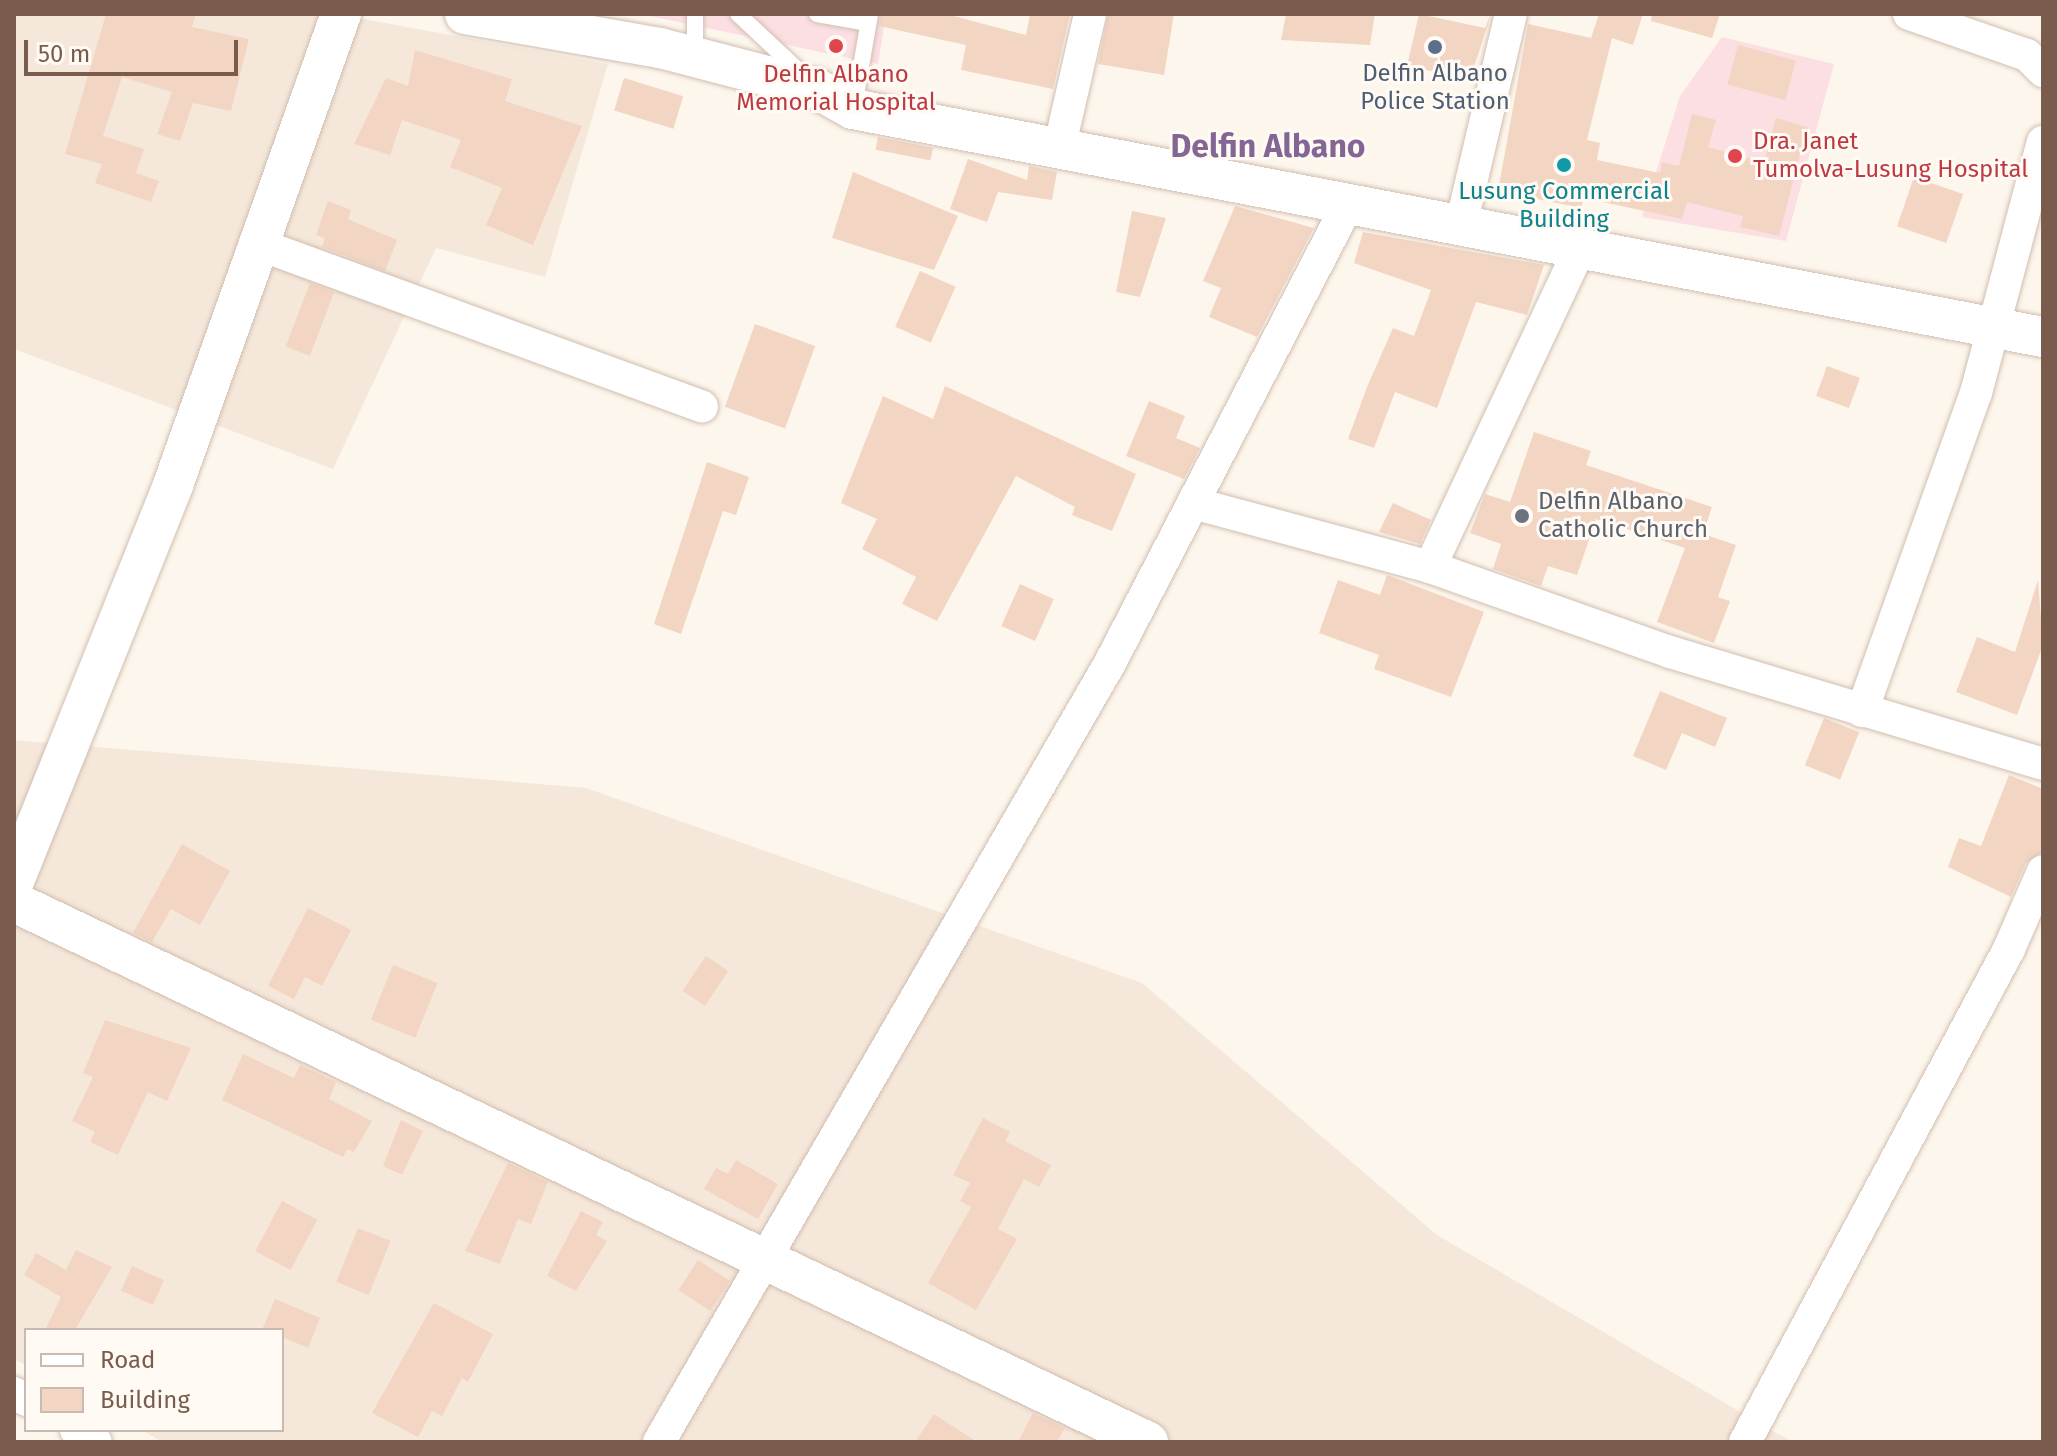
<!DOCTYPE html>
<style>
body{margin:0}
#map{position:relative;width:2057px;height:1456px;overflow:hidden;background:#fdf6ec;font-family:"Fira Sans",sans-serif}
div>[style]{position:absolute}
.residential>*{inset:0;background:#f5e8da}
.medical>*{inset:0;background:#fbdfe3}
.building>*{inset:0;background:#f3d5c3;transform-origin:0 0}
.roads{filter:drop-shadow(0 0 2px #d1beb0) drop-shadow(0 0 2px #d1beb0)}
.service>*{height:16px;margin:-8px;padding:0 8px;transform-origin:8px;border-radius:8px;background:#fff}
.minor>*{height:32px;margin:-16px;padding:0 16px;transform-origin:16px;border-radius:16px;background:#fff}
.tertiary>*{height:40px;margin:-20px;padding:0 20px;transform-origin:20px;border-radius:20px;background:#fff}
.dots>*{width:22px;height:22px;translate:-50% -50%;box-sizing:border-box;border:4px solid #fffaf3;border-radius:50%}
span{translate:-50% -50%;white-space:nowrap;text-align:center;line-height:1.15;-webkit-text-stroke:6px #fffaf3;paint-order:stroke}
.service-label{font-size:24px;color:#4e5e75}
.health-label{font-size:24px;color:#be3a42}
.left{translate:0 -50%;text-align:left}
.culture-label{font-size:24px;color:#0d838f}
.worship-label{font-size:24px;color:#5b616d}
.district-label{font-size:32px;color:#846695;font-weight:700}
.frame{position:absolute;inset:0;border:16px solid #7a5c4d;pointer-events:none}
.legend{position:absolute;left:24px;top:1328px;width:260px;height:104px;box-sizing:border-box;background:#fffaf3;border:2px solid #cabbb1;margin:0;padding:10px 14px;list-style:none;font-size:24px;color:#7a5c4d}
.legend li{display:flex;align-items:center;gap:16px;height:40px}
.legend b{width:40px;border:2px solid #cabbb1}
.scale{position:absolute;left:24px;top:40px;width:214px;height:36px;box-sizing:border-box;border:4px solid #7a5c4d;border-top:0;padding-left:10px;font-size:24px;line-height:28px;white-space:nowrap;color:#7a5c4d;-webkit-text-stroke:6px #fffaf3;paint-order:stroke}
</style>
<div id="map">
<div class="residential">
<i style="clip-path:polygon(14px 14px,337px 14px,608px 64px,545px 277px,436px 248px,333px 469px,14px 349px)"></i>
<i style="clip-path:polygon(14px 740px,586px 788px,1142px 983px,1437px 1235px,1792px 1442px,163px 1442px,141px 1430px,282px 1430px,282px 1330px,26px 1330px,26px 1365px,14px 1359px)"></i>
</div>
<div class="medical">
<i style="clip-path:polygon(640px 14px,886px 14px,878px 64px)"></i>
<i style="clip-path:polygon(1722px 37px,1834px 64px,1786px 241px,1642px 217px,1680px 96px)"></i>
</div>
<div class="building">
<i style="clip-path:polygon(106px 14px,196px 14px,192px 27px,249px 39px,231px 111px,193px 103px,180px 141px,157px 134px,172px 92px,122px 77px,103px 136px,144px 149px,136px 173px,159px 181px,151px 202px,95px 183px,102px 164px,65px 154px)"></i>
<i style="clip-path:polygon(881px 14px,946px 14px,1026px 35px,1030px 14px,1070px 14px,1053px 89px,961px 70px,966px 45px,879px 26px)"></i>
<i style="clip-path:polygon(1108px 14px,1174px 14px,1164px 75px,1098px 64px)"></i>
<i style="clip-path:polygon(1286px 14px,1375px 14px,1370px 45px,1281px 40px)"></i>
<i style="clip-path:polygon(1419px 14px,1485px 28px,1491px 15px,1470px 79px,1407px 66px)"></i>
<i style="clip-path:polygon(1599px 14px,1643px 14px,1633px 45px,1612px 38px,1587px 140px,1600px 143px,1597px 160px,1660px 173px,1662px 162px,1679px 166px,1692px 114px,1716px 120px,1708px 147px,1764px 162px,1776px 118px,1807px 127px,1779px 236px,1740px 227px,1743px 216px,1687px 202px,1682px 219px,1584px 198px,1581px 208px,1498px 191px,1528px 24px,1591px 38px)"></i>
<i style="clip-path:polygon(1652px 14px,1720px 14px,1712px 38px,1651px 21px)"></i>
<i style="left:1738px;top:45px;width:60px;height:41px;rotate:15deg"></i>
<i style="clip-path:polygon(415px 50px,512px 79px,505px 101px,582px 126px,533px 245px,486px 225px,502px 188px,450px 167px,461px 140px,402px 120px,390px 155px,354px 144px,386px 78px,408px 86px)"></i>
<i style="left:624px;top:78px;width:62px;height:34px;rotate:17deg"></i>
<i style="left:878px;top:137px;width:56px;height:13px;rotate:11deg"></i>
<i style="clip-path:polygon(968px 159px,1027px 180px,1029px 166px,1057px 172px,1052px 200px,998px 192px,987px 222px,950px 209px)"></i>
<i style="clip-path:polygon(853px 172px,958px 216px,934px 270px,832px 238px)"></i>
<i style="left:1914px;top:177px;width:52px;height:52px;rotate:19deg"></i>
<i style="clip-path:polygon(328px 201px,351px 210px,348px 219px,397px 240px,385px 271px,322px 247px,325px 238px,316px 235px)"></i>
<i style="clip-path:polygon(1235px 206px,1314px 228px,1257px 337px,1209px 317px,1221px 288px,1203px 281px)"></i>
<i style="clip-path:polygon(1132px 211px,1166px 218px,1140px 297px,1116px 292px)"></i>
<i style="clip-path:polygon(1363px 232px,1544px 265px,1527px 315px,1476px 302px,1437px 408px,1395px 392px,1374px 448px,1348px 439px,1367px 387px,1393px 328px,1414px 336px,1431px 290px,1354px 263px)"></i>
<i style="left:920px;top:271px;width:39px;height:61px;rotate:24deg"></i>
<i style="left:310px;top:283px;width:26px;height:68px;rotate:21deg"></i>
<i style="left:755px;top:324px;width:64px;height:88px;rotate:20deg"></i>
<i style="left:1827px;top:366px;width:35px;height:32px;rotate:20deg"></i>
<i style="clip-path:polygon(945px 386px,1136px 474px,1112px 531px,1072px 515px,1075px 507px,1016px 476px,937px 621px,902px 604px,916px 577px,862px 549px,877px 519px,841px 503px,883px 396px,933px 419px)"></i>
<i style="clip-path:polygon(1149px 401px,1185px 416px,1176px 438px,1200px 448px,1184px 479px,1126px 456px)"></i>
<i style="clip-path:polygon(1534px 432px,1591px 451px,1586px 465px,1712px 507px,1703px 534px,1736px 545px,1718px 597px,1730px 601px,1714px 643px,1657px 622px,1685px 548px,1596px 519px,1577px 575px,1548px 566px,1541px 586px,1493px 569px,1501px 544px,1470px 533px,1485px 494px,1510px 502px)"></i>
<i style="clip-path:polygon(707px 462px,749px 477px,736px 515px,723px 511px,681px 634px,654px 624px)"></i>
<i style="clip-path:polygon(1393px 503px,1431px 520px,1420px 544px,1379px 532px)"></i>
<i style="clip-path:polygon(1387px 575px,1484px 612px,1451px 697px,1374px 669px,1379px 655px,1319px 633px,1338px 580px,1380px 595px)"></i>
<i style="clip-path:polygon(2038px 580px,2043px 645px,2017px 715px,1956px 692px,1977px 637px,2015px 652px)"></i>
<i style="left:1020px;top:584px;width:37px;height:46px;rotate:24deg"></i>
<i style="clip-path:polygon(1660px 691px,1727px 718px,1715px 747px,1682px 733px,1666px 770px,1633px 756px)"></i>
<i style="left:1824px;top:718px;width:38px;height:51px;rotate:22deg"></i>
<i style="clip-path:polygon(2009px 775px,2043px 789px,2043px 852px,2026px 863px,2011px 897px,1948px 867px,1959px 838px,1981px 846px)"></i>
<i style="clip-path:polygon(182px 844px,230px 871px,200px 925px,171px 909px,152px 942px,133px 933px)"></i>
<i style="clip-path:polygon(308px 908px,351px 930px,322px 986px,305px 977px,294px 999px,268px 986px)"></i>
<i style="left:706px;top:956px;width:27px;height:42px;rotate:34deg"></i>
<i style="left:393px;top:965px;width:48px;height:59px;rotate:22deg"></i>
<i style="clip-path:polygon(105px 1020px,191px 1048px,167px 1101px,148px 1092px,118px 1155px,90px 1142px,95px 1132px,72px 1121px,93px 1077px,83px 1073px)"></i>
<i style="clip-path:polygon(243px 1054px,294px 1078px,300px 1065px,336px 1082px,329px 1099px,372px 1121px,354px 1152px,347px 1149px,343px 1157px,222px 1100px)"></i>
<i style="clip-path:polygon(983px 1118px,1010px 1132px,1005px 1141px,1051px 1165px,1039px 1187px,1024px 1179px,998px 1229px,1017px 1239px,976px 1310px,928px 1283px,971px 1207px,960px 1201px,970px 1183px,953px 1175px)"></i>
<i style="clip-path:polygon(401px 1120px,423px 1131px,402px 1175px,383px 1166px)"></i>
<i style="clip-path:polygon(736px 1160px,778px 1184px,758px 1219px,704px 1189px,716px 1168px,728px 1174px)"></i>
<i style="clip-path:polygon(508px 1163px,548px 1182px,531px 1224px,518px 1219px,500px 1264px,465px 1251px)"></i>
<i style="left:282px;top:1201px;width:40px;height:57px;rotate:28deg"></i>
<i style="clip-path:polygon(581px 1211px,603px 1222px,596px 1235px,607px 1241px,576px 1291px,547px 1276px)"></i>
<i style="left:358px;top:1228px;width:35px;height:58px;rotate:22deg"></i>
<i style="clip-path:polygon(76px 1250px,112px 1267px,75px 1330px,45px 1330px,61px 1297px,24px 1275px,36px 1253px,66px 1270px)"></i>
<i style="left:698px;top:1260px;width:38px;height:36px;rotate:33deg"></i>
<i style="left:132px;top:1266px;width:35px;height:27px;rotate:24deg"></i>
<i style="clip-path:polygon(275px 1299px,320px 1318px,308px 1348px,282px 1337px,282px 1330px,262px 1330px)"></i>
<i style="clip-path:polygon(434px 1303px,493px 1334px,468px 1382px,462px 1378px,442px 1416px,432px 1411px,418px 1437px,372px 1413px)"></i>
<i style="clip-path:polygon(1033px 1413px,1065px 1428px,1057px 1442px,1018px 1442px)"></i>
<i style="clip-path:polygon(934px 1414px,977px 1442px,915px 1442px)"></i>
</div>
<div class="roads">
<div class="service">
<i style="left:695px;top:14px;width:44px;rotate:90deg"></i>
<i style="left:738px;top:14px;width:86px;rotate:43.1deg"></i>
<i style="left:817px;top:14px;width:52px;rotate:10deg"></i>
<i style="left:854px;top:107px;width:94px;rotate:-80.2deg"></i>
</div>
<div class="minor">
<i style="left:1909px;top:14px;width:125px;rotate:19.2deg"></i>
<i style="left:2027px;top:55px;width:23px;rotate:45deg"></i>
<i style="left:1060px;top:145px;width:134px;rotate:-77.1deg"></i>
<i style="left:1461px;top:225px;width:217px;rotate:-76.7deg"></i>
<i style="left:255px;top:243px;width:476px;rotate:20.1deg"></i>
<i style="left:1193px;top:503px;width:245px;rotate:15.1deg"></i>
<i style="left:1430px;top:567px;width:255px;rotate:19.5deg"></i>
<i style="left:1670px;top:652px;width:389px;rotate:16.7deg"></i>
<i style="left:1430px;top:567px;width:353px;rotate:-64.8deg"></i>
<i style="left:1862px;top:711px;width:338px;rotate:-70.3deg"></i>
<i style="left:1976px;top:393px;width:260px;rotate:-75.1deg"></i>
<i style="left:14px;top:1393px;width:14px;rotate:30deg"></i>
<i style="left:76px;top:1430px;width:23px;rotate:31deg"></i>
<i style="left:659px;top:1442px;width:900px;rotate:-59.93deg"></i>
<i style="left:1110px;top:663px;width:517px;rotate:-62.59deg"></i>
<i style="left:1745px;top:1442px;width:559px;rotate:-61.83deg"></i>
<i style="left:2009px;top:949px;width:85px;rotate:-66.4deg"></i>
</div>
<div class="tertiary">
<i style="left:465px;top:14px;width:198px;rotate:9.9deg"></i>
<i style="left:660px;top:48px;width:162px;rotate:14.6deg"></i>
<i style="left:817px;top:89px;width:41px;rotate:29.1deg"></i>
<i style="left:853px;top:109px;width:1212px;rotate:10.85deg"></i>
<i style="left:14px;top:881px;width:427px;rotate:-68.1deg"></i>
<i style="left:173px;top:485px;width:500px;rotate:-70.37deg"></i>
<i style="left:14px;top:902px;width:1256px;rotate:25.46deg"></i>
</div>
</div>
<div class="dots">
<i style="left:836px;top:46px;background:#e0444e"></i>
<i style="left:1435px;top:47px;background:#5c6f8a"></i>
<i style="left:1735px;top:156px;background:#e0444e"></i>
<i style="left:1564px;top:165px;background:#0f9aa8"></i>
<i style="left:1522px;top:516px;background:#6b7280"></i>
</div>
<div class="service-label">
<span style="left:1435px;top:88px">Delfin Albano<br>Police Station</span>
</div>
<div class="health-label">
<span style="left:836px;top:89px">Delfin Albano<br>Memorial Hospital</span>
<span class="left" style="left:1753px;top:156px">Dra. Janet<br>Tumolva-Lusung Hospital</span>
</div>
<div class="culture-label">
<span style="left:1564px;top:206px">Lusung Commercial<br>Building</span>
</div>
<div class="worship-label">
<span class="left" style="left:1538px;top:516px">Delfin Albano<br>Catholic Church</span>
</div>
<div class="district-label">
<span style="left:1268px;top:146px">Delfin Albano</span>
</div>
<div class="frame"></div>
<ul class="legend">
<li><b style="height:10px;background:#fff"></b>Road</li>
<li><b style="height:22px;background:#f3d5c3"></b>Building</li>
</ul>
<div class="scale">50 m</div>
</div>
